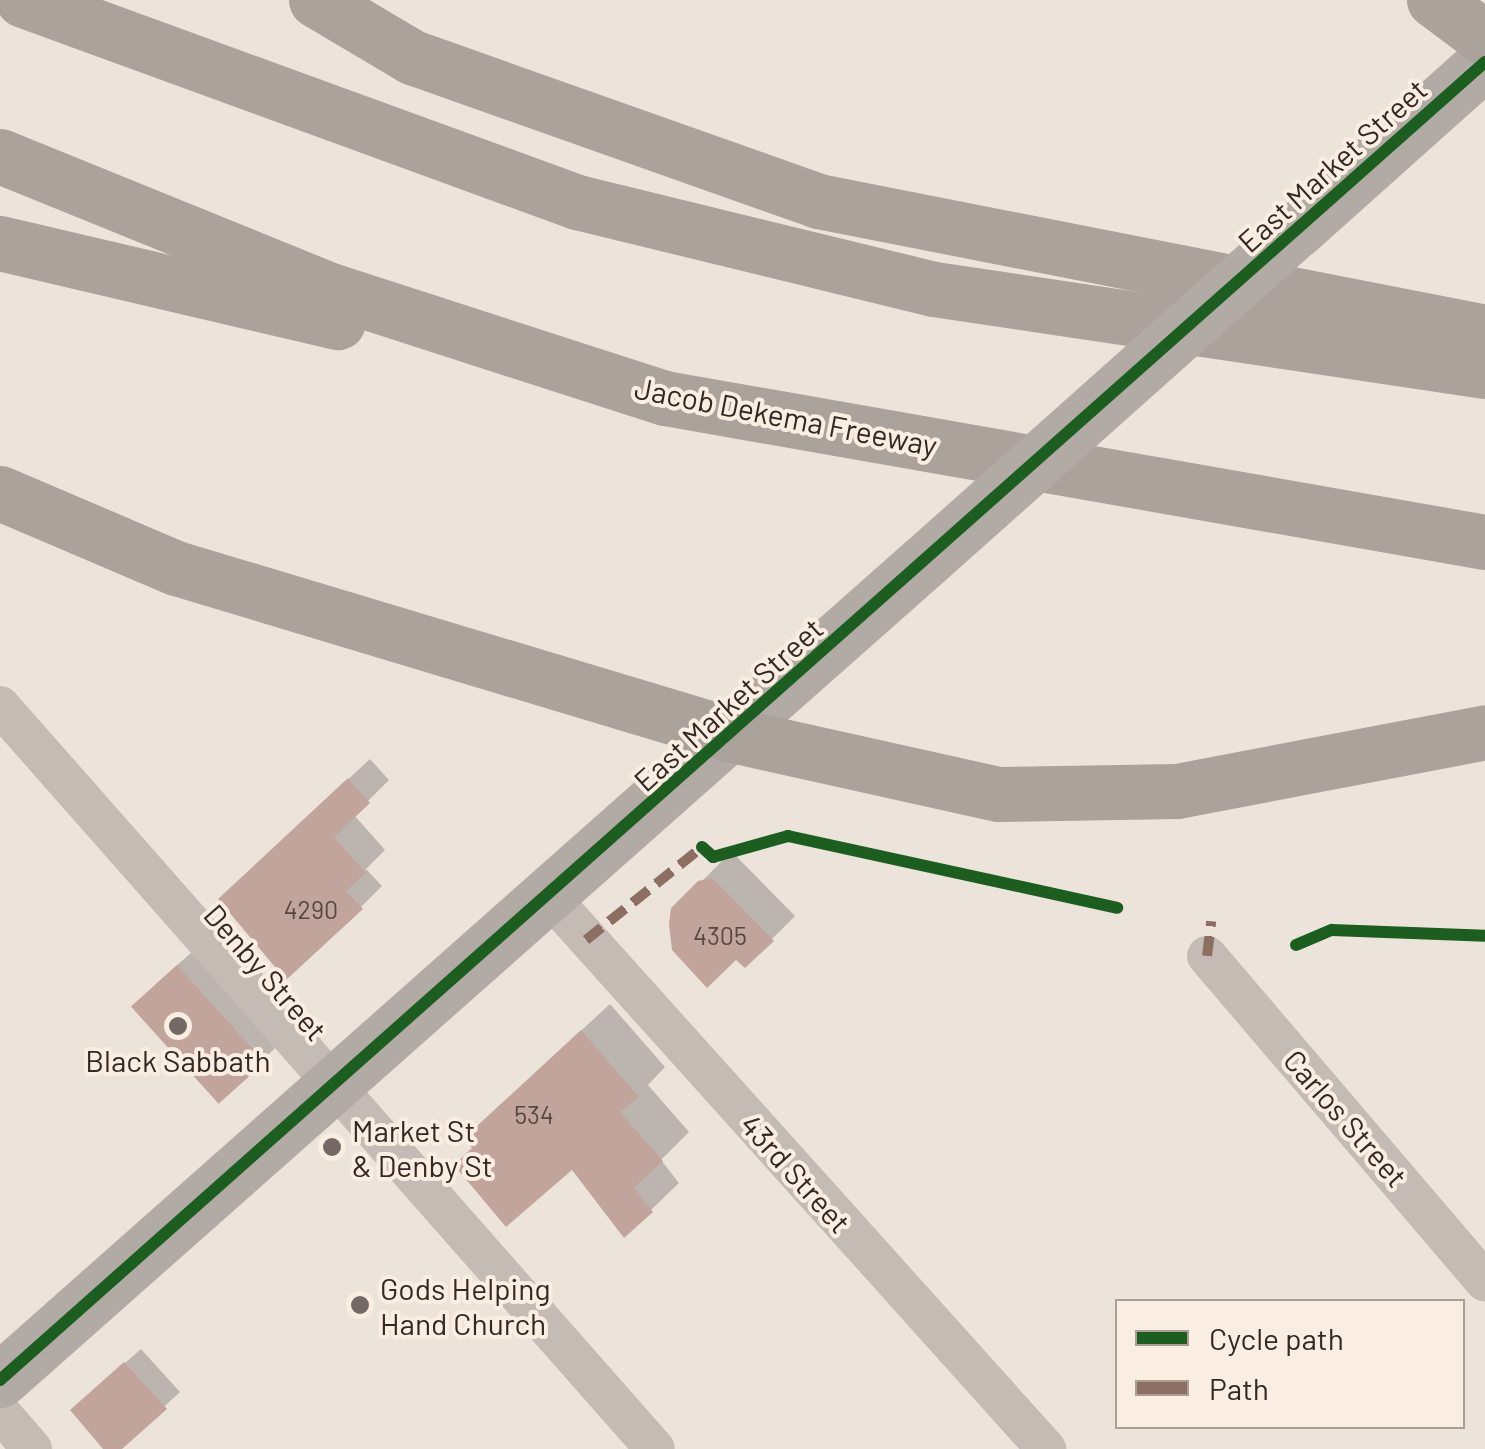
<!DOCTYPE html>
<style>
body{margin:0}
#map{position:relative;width:1485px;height:1449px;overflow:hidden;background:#ece3db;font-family:Barlow,sans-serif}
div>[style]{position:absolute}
.shadow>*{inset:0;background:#0003}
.building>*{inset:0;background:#c1a59c;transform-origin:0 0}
.minor>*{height:40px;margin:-20px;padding:0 20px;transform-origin:20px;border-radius:20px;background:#c4bbb5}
.primary>*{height:55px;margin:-27.5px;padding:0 27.5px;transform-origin:27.5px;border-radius:27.5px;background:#b2aaa4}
.motorway>*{height:55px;margin:-27.5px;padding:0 27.5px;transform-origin:27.5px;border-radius:27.5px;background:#aaa29b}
.primary-bridge>*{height:55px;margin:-27.5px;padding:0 27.5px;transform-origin:27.5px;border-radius:27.5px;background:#b2aaa4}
.quiet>*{height:10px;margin-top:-5px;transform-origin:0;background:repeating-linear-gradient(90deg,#8d6e63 0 20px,transparent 0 30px)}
.cycleway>*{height:12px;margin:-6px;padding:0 6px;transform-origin:6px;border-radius:6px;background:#1b5e20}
.dots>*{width:28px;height:28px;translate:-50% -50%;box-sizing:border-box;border:5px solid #faede2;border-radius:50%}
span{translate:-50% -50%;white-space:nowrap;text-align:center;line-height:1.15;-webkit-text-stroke:8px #faede2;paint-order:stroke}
.number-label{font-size:25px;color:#574742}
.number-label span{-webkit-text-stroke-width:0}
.street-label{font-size:30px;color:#342824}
.poi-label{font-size:30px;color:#342824}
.left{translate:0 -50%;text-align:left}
.legend{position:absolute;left:1115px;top:1299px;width:350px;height:130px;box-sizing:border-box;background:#faede2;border:2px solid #ab9e96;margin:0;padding:12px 18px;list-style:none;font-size:30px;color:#342824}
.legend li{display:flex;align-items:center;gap:20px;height:50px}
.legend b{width:50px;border:2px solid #ab9e96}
</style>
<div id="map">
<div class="shadow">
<i style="clip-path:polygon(370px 759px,389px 780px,354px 815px,385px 850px,366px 869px,382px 886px,361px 907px,242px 878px)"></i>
<i style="clip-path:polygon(736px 856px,795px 916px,772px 939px,674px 909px,724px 859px)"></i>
<i style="clip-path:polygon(201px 944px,286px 1037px,263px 1060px,157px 983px)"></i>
<i style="clip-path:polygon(610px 1004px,665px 1067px,648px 1085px,689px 1132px,661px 1160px,679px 1183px,651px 1210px,573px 1166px,475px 1147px,495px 1110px)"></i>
<i style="clip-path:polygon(141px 1349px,180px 1392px,118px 1449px,106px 1449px,89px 1395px)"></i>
</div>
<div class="building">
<i style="clip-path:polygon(348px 778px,370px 803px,334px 837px,366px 873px,346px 891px,363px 909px,286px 980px,218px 899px)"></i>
<i style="clip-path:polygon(712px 878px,774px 941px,745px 968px,736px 960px,707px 988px,672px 950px,669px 925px,671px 908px,698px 881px)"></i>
<i style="left:177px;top:965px;width:131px;height:62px;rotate:48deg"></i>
<i style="clip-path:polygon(581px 1030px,639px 1097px,620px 1112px,663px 1161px,634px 1188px,653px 1212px,624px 1238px,572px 1170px,506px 1227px,454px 1165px,472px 1148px,464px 1138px)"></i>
<i style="clip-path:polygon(124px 1362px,167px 1409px,122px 1449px,103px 1449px,70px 1410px)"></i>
</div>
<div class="minor">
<i style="left:0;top:706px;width:990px;rotate:48.6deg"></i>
<i style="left:549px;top:896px;width:744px;rotate:48.05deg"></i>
<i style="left:1207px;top:956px;width:428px;rotate:49.5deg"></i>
<i style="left:0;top:1412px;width:49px;rotate:49.1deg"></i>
</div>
<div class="primary">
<i style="left:1297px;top:230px;width:252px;rotate:-41.8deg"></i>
<i style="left:0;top:1380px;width:1237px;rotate:-41.53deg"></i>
</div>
<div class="motorway">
<i style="left:23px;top:0;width:590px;rotate:20.03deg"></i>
<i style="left:577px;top:202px;width:367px;rotate:13.7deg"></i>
<i style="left:934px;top:289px;width:557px;rotate:8.46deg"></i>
<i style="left:316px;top:0;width:112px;rotate:30.7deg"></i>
<i style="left:412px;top:57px;width:431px;rotate:19.5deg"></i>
<i style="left:818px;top:201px;width:680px;rotate:11.11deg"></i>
<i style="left:1434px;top:0;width:64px;rotate:36.7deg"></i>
<i style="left:0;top:156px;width:356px;rotate:22.1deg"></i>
<i style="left:330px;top:290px;width:352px;rotate:17.9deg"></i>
<i style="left:665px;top:398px;width:833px;rotate:9.96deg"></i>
<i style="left:0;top:243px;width:347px;rotate:13.2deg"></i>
<i style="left:0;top:493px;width:191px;rotate:23.1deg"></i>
<i style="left:176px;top:568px;width:581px;rotate:16.72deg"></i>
<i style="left:732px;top:735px;width:273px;rotate:12.5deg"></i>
<i style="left:999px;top:794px;width:178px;rotate:-1deg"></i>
<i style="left:1177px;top:791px;width:314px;rotate:-10.8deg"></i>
</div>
<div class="primary-bridge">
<i style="left:926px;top:560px;width:497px;rotate:-41.7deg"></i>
</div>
<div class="quiet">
<i style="left:586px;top:940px;width:149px;rotate:-38.7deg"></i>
<i style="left:702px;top:847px;width:9px;rotate:41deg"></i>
<i style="left:1207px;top:956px;width:35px;rotate:-83deg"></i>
</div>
<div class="cycleway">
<i style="left:702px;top:847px;width:15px;rotate:42deg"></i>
<i style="left:713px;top:857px;width:78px;rotate:-15.6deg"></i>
<i style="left:788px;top:836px;width:337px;rotate:12.3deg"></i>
<i style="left:1296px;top:945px;width:39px;rotate:-23deg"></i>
<i style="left:1332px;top:930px;width:153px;rotate:2.2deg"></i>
<i style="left:0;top:1380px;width:1986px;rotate:-41.59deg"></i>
</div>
<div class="dots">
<i style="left:178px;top:1026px;background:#746964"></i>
<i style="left:332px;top:1147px;background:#746964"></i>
<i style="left:360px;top:1305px;background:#746964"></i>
</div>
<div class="number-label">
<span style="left:311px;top:909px">4290</span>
<span style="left:720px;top:935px">4305</span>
<span style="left:534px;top:1114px">534</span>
</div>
<div class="street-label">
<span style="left:1332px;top:165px;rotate:-42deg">East Market Street</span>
<span style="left:786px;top:416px;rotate:11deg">Jacob Dekema Freeway</span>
<span style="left:728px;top:704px;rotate:-42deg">East Market Street</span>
<span style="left:266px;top:972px;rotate:49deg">Denby Street</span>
<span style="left:1346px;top:1118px;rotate:49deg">Carlos Street</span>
<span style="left:796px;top:1173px;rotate:48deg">43rd Street</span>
</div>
<div class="poi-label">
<span style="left:178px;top:1060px">Black Sabbath</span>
<span class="left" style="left:352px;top:1147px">Market St<br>&amp; Denby St</span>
<span class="left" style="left:380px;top:1305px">Gods Helping<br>Hand Church</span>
</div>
<ul class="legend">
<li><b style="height:12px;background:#1b5e20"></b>Cycle path</li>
<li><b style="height:12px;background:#8d6e63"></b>Path</li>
</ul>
</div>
